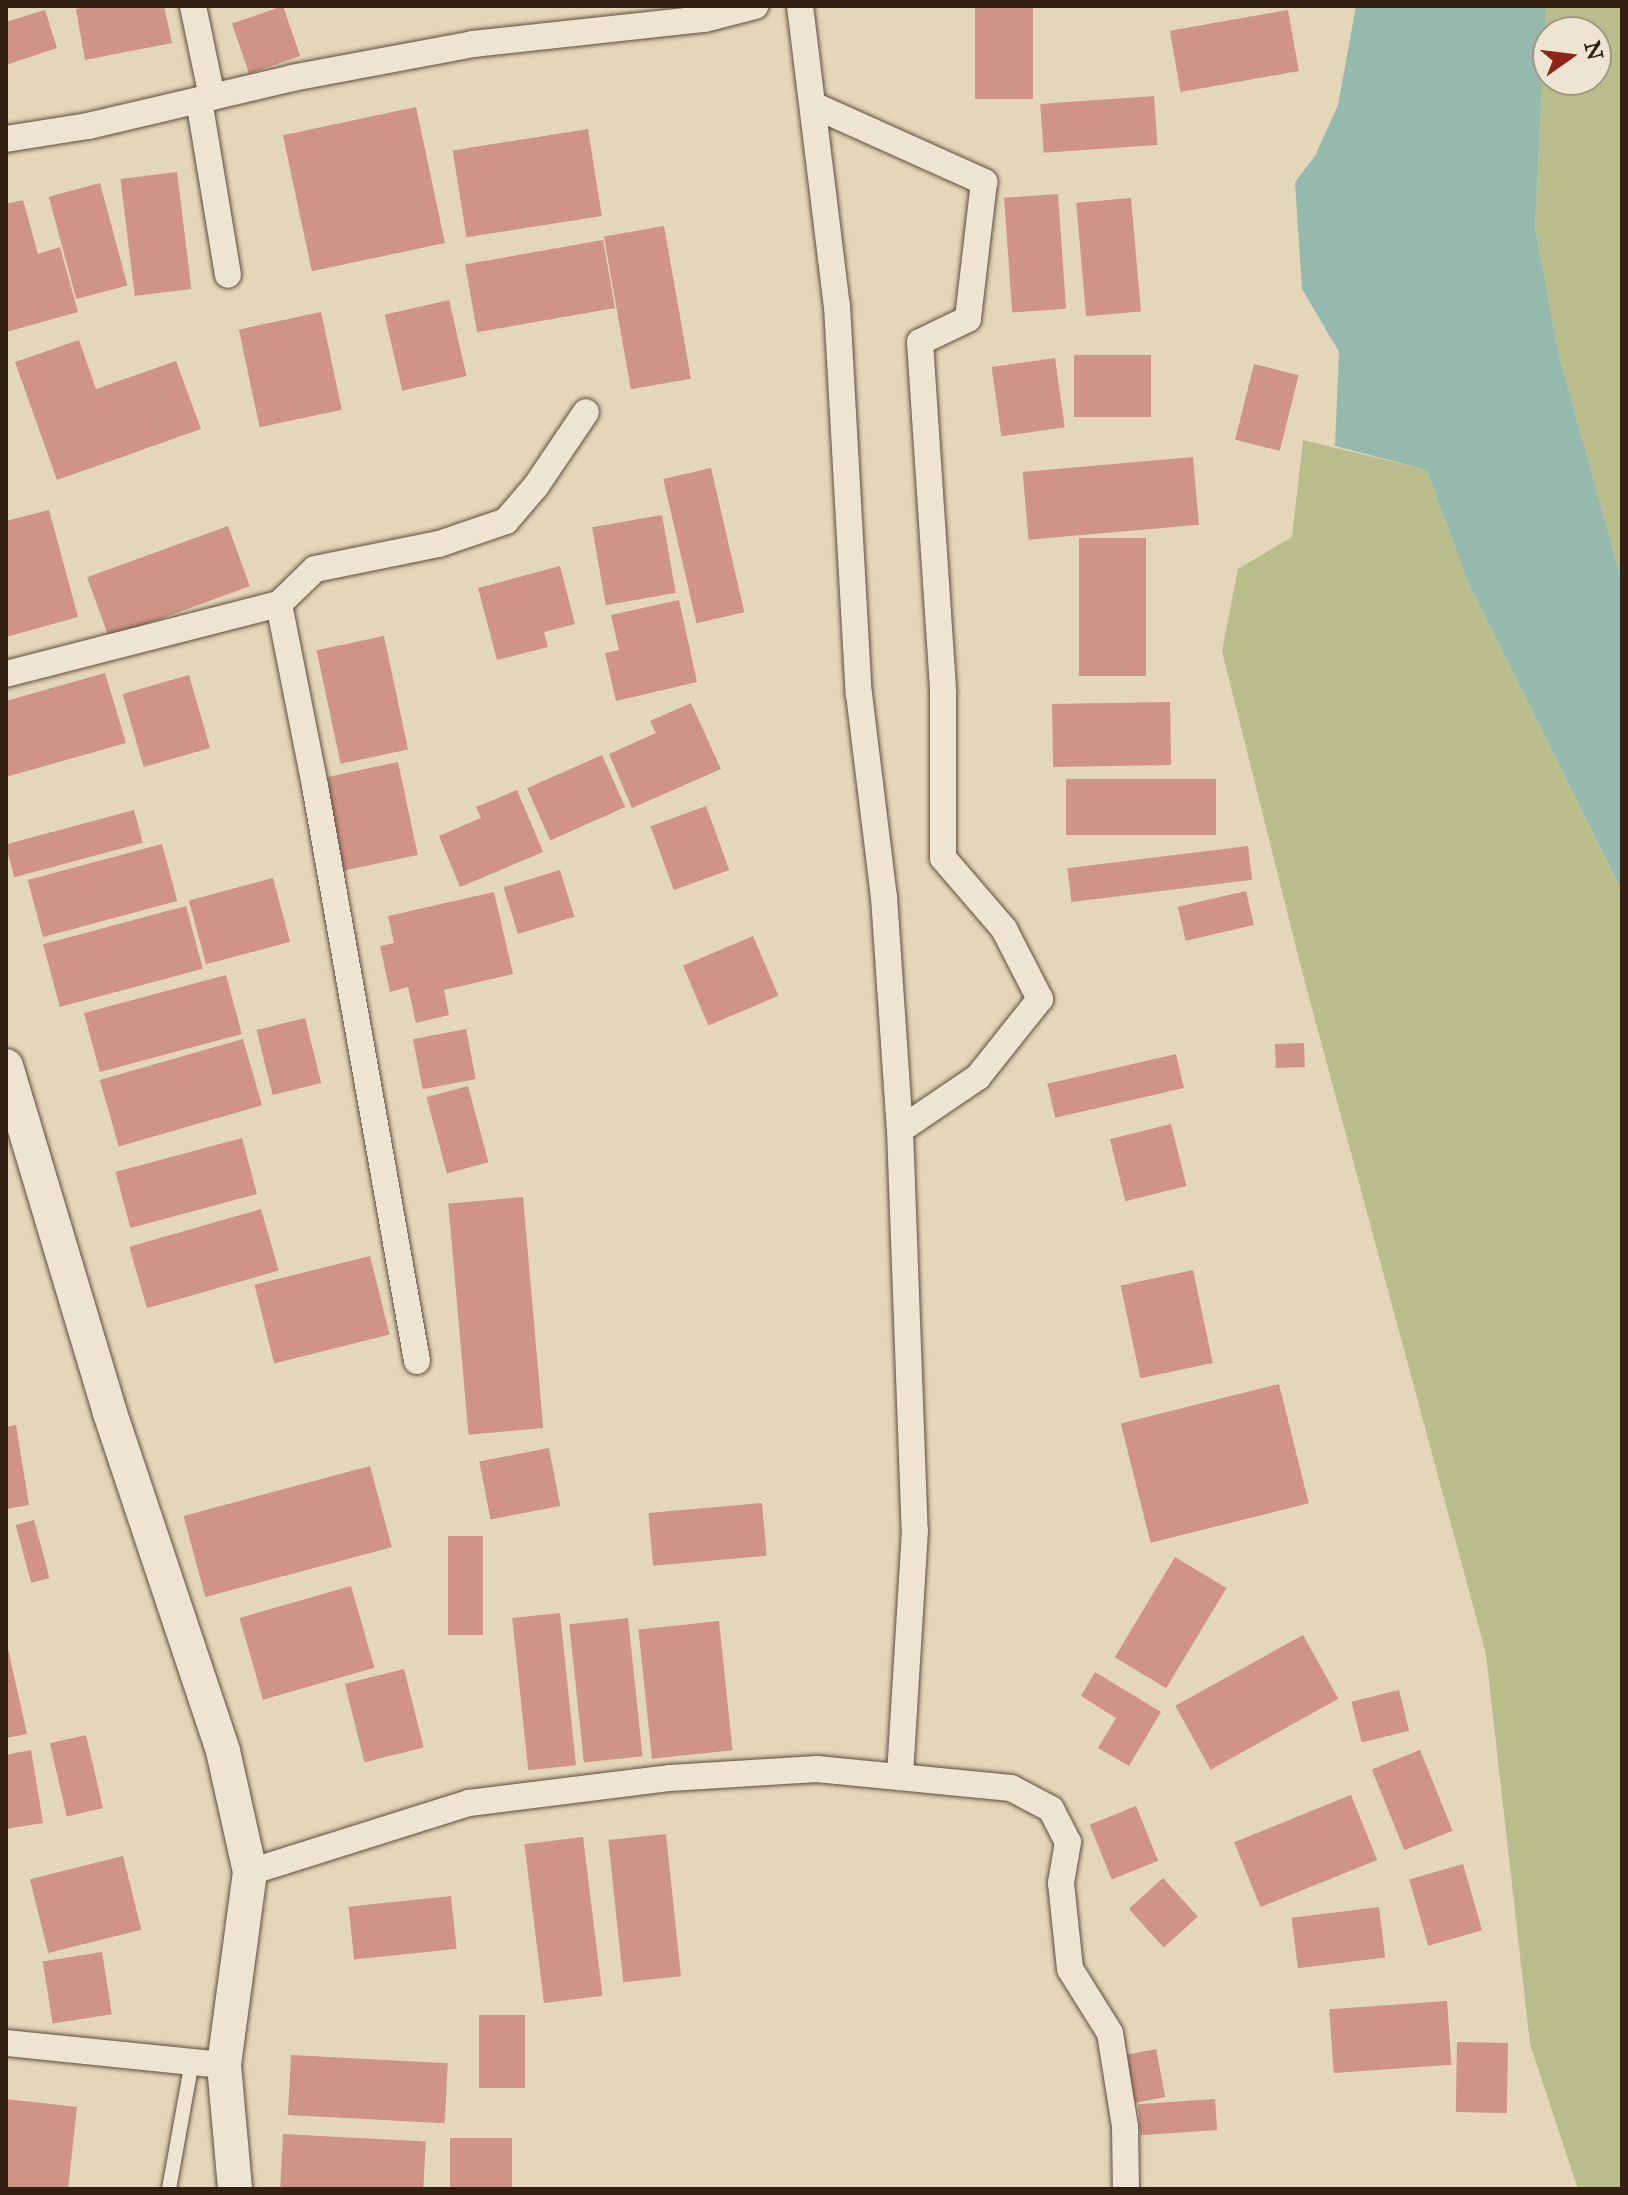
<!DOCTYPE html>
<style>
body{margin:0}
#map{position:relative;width:1628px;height:2195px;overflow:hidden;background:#e4d6b8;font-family:"IM FELL Great Primer",serif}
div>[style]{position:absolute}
.green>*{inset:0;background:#b9bc8b}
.water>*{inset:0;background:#95b9ad}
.building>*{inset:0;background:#cf9486;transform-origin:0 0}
.roads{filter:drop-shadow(0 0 2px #5e4e3c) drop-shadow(0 0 2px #5e4e3c)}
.service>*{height:14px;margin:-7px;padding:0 7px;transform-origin:7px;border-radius:7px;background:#ede4d1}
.minor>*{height:26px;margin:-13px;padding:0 13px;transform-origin:13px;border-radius:13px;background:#ede4d1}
.tertiary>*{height:34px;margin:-17px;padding:0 17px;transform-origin:17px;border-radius:17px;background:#ede4d1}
span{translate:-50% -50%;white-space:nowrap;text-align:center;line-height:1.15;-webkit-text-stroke:6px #ede4d1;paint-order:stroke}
.frame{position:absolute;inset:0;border:8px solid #322012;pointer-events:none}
.north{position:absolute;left:1532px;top:16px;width:80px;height:80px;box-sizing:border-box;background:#ede4d1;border:2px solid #a29685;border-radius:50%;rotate:76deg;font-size:22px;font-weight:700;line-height:32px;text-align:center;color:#322012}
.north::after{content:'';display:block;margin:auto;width:28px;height:36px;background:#8f2418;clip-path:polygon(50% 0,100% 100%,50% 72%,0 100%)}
</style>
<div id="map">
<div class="green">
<i style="clip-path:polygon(evenodd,1546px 6px,1622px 6px,1622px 582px,1559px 356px,1535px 227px,1546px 6px,1548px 32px,1596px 32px,1596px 80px,1548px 80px,1548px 32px)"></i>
<i style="clip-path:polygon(1303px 440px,1427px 470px,1467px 580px,1622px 891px,1622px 2189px,1578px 2189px,1530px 2044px,1486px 1654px,1302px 971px,1222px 651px,1238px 569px,1292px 537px)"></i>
</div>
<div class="water">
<i style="clip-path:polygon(1356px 6px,1546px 6px,1535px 227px,1559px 356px,1622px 582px,1622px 891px,1467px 580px,1427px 470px,1335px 446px,1339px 352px,1302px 289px,1295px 182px,1315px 156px,1338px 105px)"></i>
</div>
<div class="building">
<i style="clip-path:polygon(93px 6px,164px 6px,172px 43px,85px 60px,76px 9px)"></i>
<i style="left:283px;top:6px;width:53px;height:54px;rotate:71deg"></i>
<i style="left:975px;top:6px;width:58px;height:93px"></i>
<i style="clip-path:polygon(45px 10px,57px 48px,6px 65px,6px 22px)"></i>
<i style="left:1288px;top:10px;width:62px;height:120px;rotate:80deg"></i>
<i style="left:1154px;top:96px;width:49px;height:114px;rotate:86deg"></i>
<i style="left:416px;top:107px;width:139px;height:136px;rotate:78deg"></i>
<i style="left:588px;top:129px;width:88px;height:137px;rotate:81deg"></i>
<i style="left:177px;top:172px;width:118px;height:57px;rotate:83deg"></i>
<i style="left:100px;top:183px;width:106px;height:53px;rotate:75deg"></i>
<i style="left:1058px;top:194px;width:115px;height:54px;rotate:86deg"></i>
<i style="left:1131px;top:198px;width:114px;height:55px;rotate:85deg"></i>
<i style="clip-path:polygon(23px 200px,38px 254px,60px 247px,78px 312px,6px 332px,6px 204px)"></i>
<i style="left:664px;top:226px;width:155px;height:61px;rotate:80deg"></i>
<i style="left:603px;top:240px;width:69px;height:140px;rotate:80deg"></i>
<i style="left:449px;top:300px;width:78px;height:66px;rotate:77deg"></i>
<i style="left:321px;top:312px;width:100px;height:84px;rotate:78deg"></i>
<i style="clip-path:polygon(79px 340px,96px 389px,176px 361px,201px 429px,57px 480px,15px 362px)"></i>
<i style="left:1074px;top:355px;width:77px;height:62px"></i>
<i style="left:1055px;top:358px;width:70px;height:64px;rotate:82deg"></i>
<i style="left:1254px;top:364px;width:46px;height:78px;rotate:14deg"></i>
<i style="left:1193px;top:457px;width:68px;height:171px;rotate:85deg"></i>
<i style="left:711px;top:468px;width:148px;height:49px;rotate:77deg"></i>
<i style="clip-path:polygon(49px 510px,78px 617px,6px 637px,6px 521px)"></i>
<i style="left:662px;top:515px;width:79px;height:71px;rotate:80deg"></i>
<i style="left:228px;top:526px;width:64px;height:150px;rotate:70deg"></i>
<i style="left:1079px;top:538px;width:67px;height:138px"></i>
<i style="clip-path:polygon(560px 566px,575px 624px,544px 632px,548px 647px,497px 660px,478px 588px)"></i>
<i style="clip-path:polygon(679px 600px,697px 682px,616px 701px,605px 653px,619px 650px,611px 615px)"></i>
<i style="left:384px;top:636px;width:116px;height:69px;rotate:78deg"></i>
<i style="clip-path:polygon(105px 673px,126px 743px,6px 777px,6px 701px)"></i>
<i style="left:189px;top:675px;width:76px;height:69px;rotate:74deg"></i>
<i style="left:1170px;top:702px;width:63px;height:118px;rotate:89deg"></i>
<i style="clip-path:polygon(691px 703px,721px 769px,632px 808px,609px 754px,656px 733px,650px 721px)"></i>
<i style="left:602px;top:755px;width:57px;height:82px;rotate:66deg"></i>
<i style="left:398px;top:762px;width:95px;height:80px;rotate:78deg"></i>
<i style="left:1066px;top:779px;width:150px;height:56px"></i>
<i style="clip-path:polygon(517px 790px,543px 852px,460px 887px,439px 836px,481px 818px,476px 807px)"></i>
<i style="left:706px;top:806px;width:68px;height:59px;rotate:70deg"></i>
<i style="left:134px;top:810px;width:34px;height:133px;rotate:75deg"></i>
<i style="left:162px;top:844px;width:59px;height:139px;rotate:75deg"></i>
<i style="left:1248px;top:846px;width:34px;height:182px;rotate:83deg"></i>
<i style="left:560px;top:870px;width:49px;height:59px;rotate:73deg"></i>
<i style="left:273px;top:878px;width:66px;height:87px;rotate:75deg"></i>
<i style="left:1246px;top:891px;width:35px;height:70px;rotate:77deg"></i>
<i style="clip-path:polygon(494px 892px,513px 974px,444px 990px,449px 1015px,416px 1023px,408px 987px,390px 992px,380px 946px,394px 943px,388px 916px)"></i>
<i style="left:186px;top:906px;width:65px;height:148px;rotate:75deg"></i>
<i style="left:753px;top:936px;width:65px;height:76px;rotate:67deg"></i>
<i style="left:226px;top:975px;width:61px;height:147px;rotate:75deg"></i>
<i style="left:305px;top:1018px;width:67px;height:50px;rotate:76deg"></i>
<i style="left:466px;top:1029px;width:51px;height:54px;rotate:79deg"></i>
<i style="left:243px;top:1039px;width:69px;height:149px;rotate:74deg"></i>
<i style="left:1304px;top:1043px;width:24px;height:29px;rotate:88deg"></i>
<i style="left:1176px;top:1054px;width:35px;height:132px;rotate:77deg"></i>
<i style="left:468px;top:1086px;width:79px;height:43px;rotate:75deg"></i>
<i style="left:1171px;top:1124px;width:64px;height:63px;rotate:76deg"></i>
<i style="left:242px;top:1138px;width:58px;height:131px;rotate:75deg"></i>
<i style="left:523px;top:1197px;width:232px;height:75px;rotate:85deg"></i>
<i style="left:261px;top:1209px;width:64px;height:137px;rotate:74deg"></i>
<i style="left:370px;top:1256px;width:81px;height:119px;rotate:76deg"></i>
<i style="left:1193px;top:1270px;width:95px;height:74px;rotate:78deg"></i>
<i style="left:1279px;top:1384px;width:123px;height:163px;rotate:76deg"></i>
<i style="clip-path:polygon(16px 1425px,29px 1505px,6px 1509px,6px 1427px)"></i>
<i style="left:549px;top:1448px;width:59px;height:71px;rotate:79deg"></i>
<i style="left:370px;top:1466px;width:84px;height:193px;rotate:75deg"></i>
<i style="left:762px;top:1503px;width:53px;height:114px;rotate:85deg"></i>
<i style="left:34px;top:1520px;width:60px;height:19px;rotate:75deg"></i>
<i style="left:448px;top:1536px;width:35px;height:99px"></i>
<i style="left:1175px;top:1557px;width:60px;height:117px;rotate:31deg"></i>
<i style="left:351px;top:1586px;width:85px;height:116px;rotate:74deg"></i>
<i style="left:560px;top:1613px;width:153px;height:48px;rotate:84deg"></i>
<i style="left:628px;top:1618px;width:139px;height:59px;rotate:84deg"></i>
<i style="left:719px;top:1621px;width:130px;height:81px;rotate:84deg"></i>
<i style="left:1303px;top:1635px;width:73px;height:146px;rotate:61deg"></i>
<i style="clip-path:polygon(6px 1640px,27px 1734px,6px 1738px)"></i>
<i style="left:404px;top:1669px;width:81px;height:61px;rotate:76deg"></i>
<i style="clip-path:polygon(1095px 1672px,1161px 1712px,1129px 1766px,1098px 1748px,1116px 1718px,1081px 1696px)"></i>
<i style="left:1399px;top:1690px;width:42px;height:49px;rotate:76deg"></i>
<i style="left:86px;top:1735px;width:75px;height:37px;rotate:77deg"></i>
<i style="clip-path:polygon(31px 1750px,43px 1823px,6px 1829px,6px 1755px)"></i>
<i style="left:1420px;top:1750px;width:87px;height:52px;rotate:68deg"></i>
<i style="left:1351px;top:1795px;width:70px;height:126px;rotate:68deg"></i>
<i style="left:1136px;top:1806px;width:59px;height:50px;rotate:68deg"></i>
<i style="left:666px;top:1834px;width:143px;height:58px;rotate:84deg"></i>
<i style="left:583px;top:1837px;width:160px;height:59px;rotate:83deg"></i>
<i style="left:123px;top:1856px;width:76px;height:96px;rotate:76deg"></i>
<i style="left:1463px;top:1864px;width:69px;height:56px;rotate:74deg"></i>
<i style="left:1163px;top:1878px;width:52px;height:46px;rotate:48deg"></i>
<i style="left:451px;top:1896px;width:53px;height:103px;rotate:84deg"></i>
<i style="left:1379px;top:1907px;width:51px;height:88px;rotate:83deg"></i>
<i style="left:102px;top:1952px;width:63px;height:60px;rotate:81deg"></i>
<i style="left:1447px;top:2001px;width:64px;height:118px;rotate:86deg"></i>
<i style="left:479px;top:2015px;width:46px;height:73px"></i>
<i style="left:1457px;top:2042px;width:51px;height:70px;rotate:1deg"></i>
<i style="left:1156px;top:2049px;width:49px;height:31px;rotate:79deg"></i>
<i style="left:291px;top:2055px;width:157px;height:60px;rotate:3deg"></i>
<i style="clip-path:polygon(6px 2099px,77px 2107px,68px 2189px,6px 2189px)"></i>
<i style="left:1215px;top:2099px;width:31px;height:77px;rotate:86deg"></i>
<i style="left:283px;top:2134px;width:143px;height:55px;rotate:3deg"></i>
<i style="left:512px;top:2138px;width:51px;height:62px;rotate:90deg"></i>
</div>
<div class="roads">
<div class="service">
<i style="left:169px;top:2189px;width:130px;rotate:-79.8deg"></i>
</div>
<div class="minor">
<i style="left:193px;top:6px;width:93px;rotate:78.2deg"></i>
<i style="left:800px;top:6px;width:302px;rotate:83deg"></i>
<i style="left:837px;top:306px;width:389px;rotate:86.8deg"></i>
<i style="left:859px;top:694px;width:205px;rotate:83deg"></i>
<i style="left:884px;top:897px;width:234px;rotate:86.1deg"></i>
<i style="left:900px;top:1130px;width:400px;rotate:87.9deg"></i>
<i style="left:915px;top:1530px;width:247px;rotate:93.5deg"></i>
<i style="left:199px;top:100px;width:177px;rotate:80.6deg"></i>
<i style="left:813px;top:105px;width:188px;rotate:24.2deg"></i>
<i style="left:984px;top:182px;width:138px;rotate:96.7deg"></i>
<i style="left:968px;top:319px;width:53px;rotate:154.4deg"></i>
<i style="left:920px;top:342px;width:351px;rotate:86.2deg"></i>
<i style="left:943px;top:692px;width:166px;rotate:90deg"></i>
<i style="left:943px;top:858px;width:94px;rotate:49.3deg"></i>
<i style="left:1004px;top:929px;width:79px;rotate:62.8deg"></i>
<i style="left:1040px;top:999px;width:100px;rotate:128.5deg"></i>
<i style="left:978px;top:1077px;width:94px;rotate:145.8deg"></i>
<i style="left:6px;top:139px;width:83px;rotate:-9deg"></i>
<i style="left:88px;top:126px;width:210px;rotate:-13.2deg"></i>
<i style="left:292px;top:78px;width:184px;rotate:-10.6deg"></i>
<i style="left:473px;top:44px;width:233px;rotate:-6.2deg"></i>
<i style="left:705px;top:19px;width:52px;rotate:-14.6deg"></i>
<i style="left:279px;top:604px;width:186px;rotate:78.8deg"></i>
<i style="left:315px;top:786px;width:584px;rotate:79.94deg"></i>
<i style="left:6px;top:674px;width:282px;rotate:-14.4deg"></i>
<i style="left:279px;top:604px;width:50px;rotate:-44.2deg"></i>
<i style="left:315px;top:569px;width:126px;rotate:-11.4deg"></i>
<i style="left:439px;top:544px;width:71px;rotate:-18.9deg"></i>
<i style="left:506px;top:521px;width:46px;rotate:-49.4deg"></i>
<i style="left:536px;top:486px;width:89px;rotate:-56deg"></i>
<i style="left:250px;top:1872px;width:230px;rotate:-17.5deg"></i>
<i style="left:469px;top:1803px;width:203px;rotate:-7.1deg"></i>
<i style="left:670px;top:1778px;width:147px;rotate:-3.5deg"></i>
<i style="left:817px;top:1769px;width:195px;rotate:5.6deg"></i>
<i style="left:1011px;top:1788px;width:45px;rotate:27.7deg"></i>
<i style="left:1051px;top:1809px;width:37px;rotate:63deg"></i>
<i style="left:1068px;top:1842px;width:42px;rotate:99.7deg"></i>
<i style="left:1061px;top:1883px;width:86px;rotate:84deg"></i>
<i style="left:1070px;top:1969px;width:75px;rotate:58deg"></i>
<i style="left:1110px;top:2033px;width:95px;rotate:80.9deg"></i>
<i style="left:1125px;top:2127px;width:62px;rotate:89.1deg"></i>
<i style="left:6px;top:2043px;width:219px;rotate:5.8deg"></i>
</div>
<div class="tertiary">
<i style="left:6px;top:1066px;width:362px;rotate:73.3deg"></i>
<i style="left:110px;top:1413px;width:356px;rotate:71.5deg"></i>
<i style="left:223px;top:1751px;width:124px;rotate:77.4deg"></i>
<i style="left:250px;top:1872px;width:195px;rotate:97.7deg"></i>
<i style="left:224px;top:2065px;width:124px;rotate:84.9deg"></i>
</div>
</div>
<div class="frame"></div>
<div class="north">N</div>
</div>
